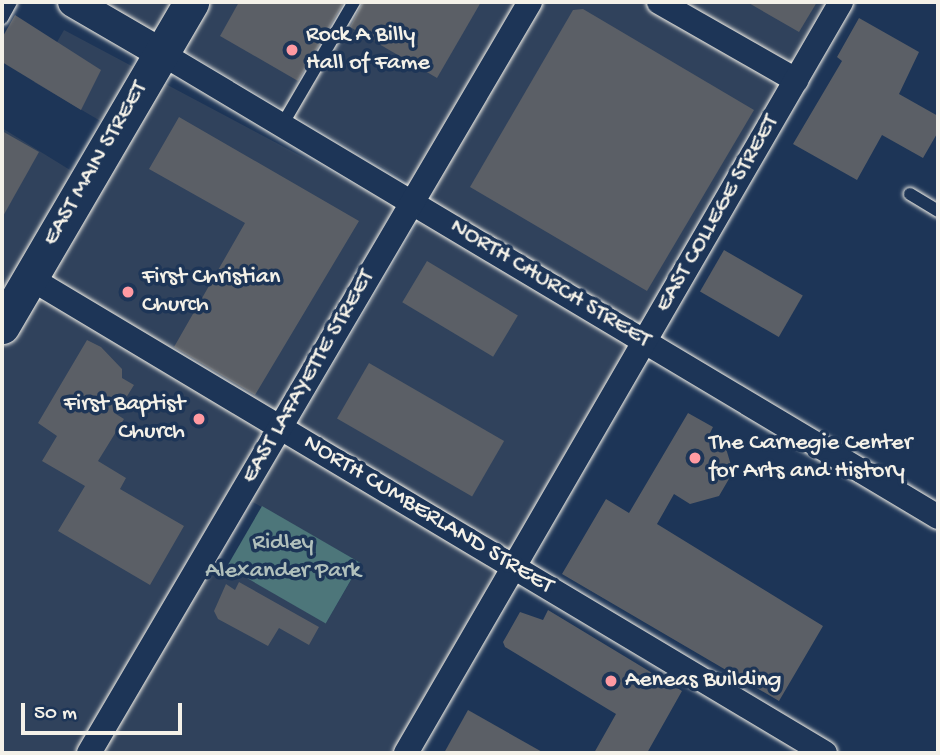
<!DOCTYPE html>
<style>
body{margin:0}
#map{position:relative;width:940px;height:755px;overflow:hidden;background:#1d3557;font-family:"Gochi Hand",sans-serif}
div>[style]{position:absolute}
.built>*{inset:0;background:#30425c}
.green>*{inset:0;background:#4d767a;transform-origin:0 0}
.building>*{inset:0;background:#5b5f66;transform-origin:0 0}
.roads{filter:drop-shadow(0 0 2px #f4f1e8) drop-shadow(0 0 2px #f4f1e8)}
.service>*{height:12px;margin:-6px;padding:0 6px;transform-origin:6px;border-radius:6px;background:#1d3557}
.minor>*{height:24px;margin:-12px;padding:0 12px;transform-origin:12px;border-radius:12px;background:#1d3557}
.tertiary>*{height:30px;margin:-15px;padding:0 15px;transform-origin:15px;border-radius:15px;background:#1d3557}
.secondary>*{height:35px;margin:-17.5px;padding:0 17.5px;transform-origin:17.5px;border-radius:17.5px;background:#1d3557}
.dots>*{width:19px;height:19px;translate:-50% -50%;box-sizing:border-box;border:4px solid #1d3557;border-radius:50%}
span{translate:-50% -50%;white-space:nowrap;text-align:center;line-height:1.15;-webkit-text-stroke:7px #1d3557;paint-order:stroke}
.poi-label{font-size:24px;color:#f4f1e8}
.left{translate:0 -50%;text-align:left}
.right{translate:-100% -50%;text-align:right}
.street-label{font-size:24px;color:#f4f1e8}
.park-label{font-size:24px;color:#b1c0bc}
.frame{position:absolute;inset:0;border:4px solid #f4f1e8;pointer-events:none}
.scale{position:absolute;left:21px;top:703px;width:161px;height:32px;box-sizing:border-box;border:4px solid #f4f1e8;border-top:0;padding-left:9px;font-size:21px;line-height:24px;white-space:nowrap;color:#f4f1e8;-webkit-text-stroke:5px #1d3557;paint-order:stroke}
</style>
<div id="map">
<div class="built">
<i style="clip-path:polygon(100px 2px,833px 2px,396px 753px,2px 753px,2px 128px,96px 186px,126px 136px,34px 82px,64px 30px,395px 206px,197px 549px,326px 623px,361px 563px,251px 501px,434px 197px)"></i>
</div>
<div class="green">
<i style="left:262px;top:506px;width:114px;height:70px;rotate:30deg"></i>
</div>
<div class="building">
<i style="clip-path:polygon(239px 2px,344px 2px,298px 81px,220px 36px)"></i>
<i style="clip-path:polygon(363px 2px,481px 2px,437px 78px,350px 27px)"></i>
<i style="clip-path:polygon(747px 2px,817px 2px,799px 32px)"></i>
<i style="clip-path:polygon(583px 9px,754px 110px,647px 291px,470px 187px,573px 10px)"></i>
<i style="clip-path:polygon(15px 15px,101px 70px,81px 110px,2px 62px,2px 38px)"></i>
<i style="clip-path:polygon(859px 18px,919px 52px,899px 94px,938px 116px,938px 132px,923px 158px,882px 135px,857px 180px,793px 144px,842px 61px,837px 57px)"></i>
<i style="clip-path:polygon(179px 117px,359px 221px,255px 395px,174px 347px,245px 223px,149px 169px)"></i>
<i style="clip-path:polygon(2px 131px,39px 152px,2px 218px)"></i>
<i style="left:724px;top:250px;width:91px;height:48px;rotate:30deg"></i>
<i style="left:427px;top:261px;width:106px;height:48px;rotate:31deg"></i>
<i style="clip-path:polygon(87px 340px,101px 347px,122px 369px,122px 378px,134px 385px,116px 414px,124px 419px,98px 461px,126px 478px,120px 489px,184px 526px,150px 585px,58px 531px,85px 486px,42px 461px,57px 436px,38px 423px)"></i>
<i style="left:369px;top:363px;width:156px;height:64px;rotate:30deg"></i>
<i style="clip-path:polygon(688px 413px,713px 427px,709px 435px,725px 445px,733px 472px,719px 496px,690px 504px,674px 494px,657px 524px,823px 626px,779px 701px,562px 574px,606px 499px,629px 513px)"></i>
<i style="clip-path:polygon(239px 582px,319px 627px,309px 645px,279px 628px,268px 646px,218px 619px,214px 611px,226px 584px,235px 590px)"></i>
<i style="clip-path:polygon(548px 610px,682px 691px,647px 753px,594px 753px,616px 714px,505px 647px,503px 642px,520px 612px,543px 620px)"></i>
<i style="clip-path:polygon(468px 710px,544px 753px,444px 753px)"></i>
</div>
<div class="roads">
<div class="service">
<i style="left:2px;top:18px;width:18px;rotate:-61deg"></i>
<i style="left:282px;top:125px;width:143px;rotate:-59.7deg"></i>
<i style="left:910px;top:194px;width:33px;rotate:31deg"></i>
</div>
<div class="minor">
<i style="left:659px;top:2px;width:158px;rotate:29.7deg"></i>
<i style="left:161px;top:53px;width:905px;rotate:30.84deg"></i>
<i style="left:30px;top:278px;width:926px;rotate:30.86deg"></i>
<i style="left:89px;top:753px;width:871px;rotate:-59.58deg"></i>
<i style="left:406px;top:753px;width:868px;rotate:-59.92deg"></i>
</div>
<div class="tertiary">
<i style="left:73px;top:2px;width:102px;rotate:30.1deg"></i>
</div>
<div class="secondary">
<i style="left:2px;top:326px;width:375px;rotate:-59.7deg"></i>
</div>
</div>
<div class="dots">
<i style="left:292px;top:50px;background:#ff9aa2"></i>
<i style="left:128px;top:292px;background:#ff9aa2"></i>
<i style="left:199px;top:419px;background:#ff9aa2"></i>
<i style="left:695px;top:458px;background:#ff9aa2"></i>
<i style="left:611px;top:681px;background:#ff9aa2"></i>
</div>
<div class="poi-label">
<span class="left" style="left:306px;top:50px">Rock A Billy<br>Hall of Fame</span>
<span class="left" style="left:142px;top:292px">First Christian<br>Church</span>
<span class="right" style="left:185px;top:419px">First Baptist<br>Church</span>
<span class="left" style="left:709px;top:458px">The Carnegie Center<br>for Arts and History</span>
<span class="left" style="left:625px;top:681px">Aeneas Building</span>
</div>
<div class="street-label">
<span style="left:96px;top:164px;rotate:-60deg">EAST MAIN STREET</span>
<span style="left:718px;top:214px;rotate:-60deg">EAST COLLEGE STREET</span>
<span style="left:550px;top:284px;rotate:31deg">NORTH CHURCH STREET</span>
<span style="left:309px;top:377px;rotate:-60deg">EAST LAFAYETTE STREET</span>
<span style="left:428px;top:515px;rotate:31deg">NORTH CUMBERLAND STREET</span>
</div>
<div class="park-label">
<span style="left:283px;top:558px">Ridley<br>Alexander Park</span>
</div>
<div class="frame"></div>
<div class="scale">50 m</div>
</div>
